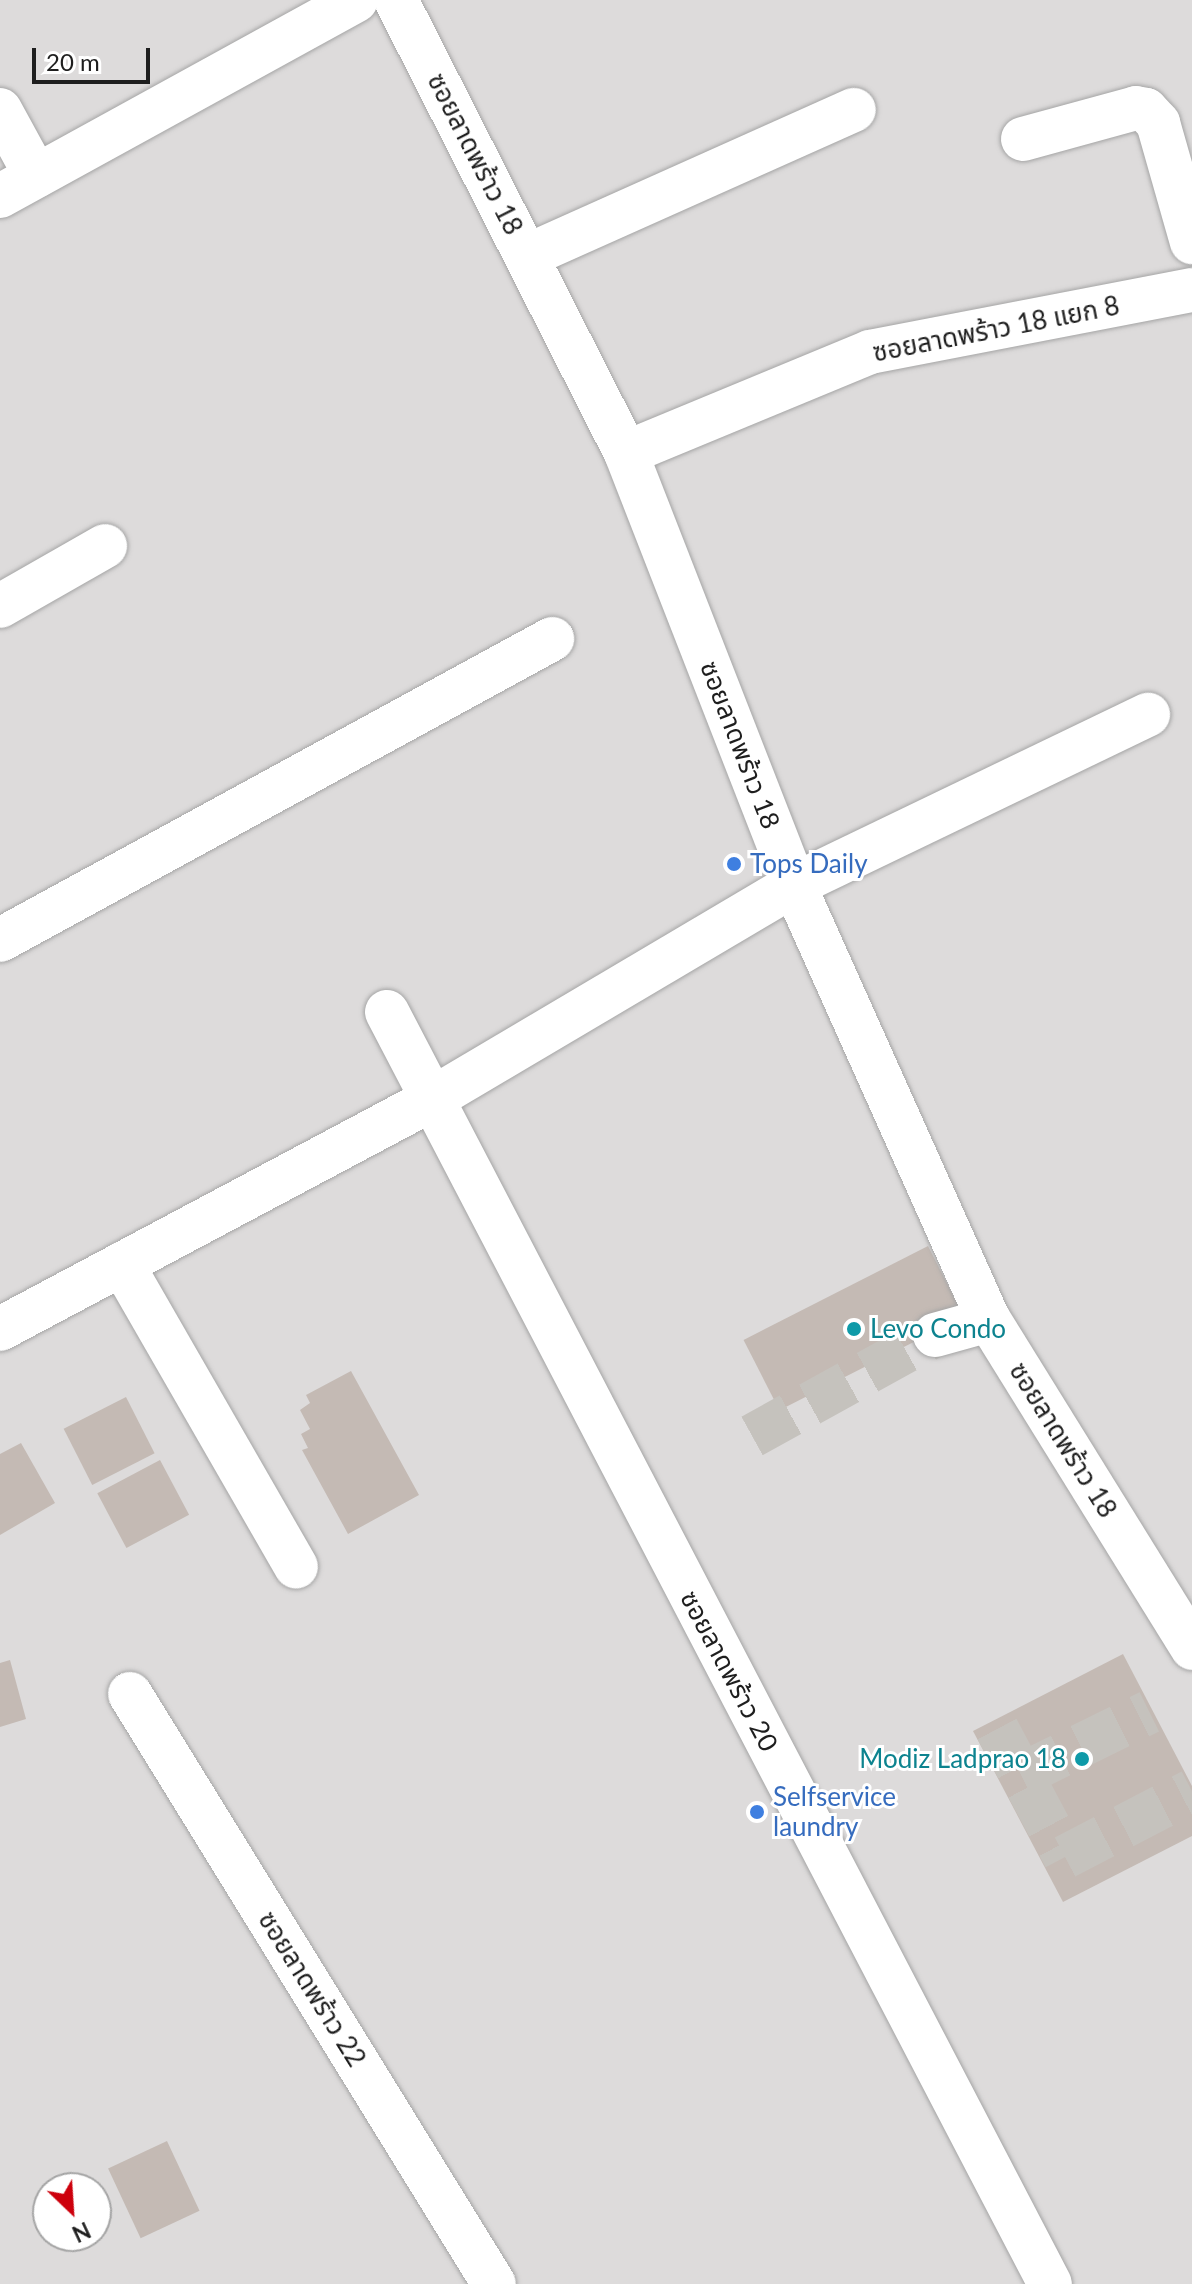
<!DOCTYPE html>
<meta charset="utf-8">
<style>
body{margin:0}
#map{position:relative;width:1192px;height:2284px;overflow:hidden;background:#efebe5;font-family:Lato,"Noto Sans Thai",sans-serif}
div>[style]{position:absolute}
.residential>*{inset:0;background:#dddbdb}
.building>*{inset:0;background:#c4bab4;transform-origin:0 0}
.minor-tunnel>*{height:44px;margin-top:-22px;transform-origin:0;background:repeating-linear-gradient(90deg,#c5c2bd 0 44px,transparent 0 66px)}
.roads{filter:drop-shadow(0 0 2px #a5a5a5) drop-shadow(0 0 2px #a5a5a5)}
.minor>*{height:44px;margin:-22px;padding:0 22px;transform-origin:22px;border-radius:22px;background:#fff}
.dots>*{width:22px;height:22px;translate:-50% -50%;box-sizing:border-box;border:4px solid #fff;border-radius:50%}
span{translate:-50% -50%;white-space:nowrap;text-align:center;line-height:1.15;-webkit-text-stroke:6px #fff;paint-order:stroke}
.street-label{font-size:26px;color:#1e1e1e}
.shop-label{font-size:26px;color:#366cbe}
.left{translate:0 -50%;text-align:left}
.culture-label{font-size:26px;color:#0d838f}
.right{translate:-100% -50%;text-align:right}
.north{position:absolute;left:32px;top:2172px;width:80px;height:80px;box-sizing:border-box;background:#fff;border:2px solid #a5a5a5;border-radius:50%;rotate:155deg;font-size:22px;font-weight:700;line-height:32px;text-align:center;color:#1e1e1e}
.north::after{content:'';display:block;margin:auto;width:28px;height:36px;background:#cd000c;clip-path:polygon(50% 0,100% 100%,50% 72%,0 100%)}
.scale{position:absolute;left:32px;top:48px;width:118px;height:36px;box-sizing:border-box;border:4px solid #1e1e1e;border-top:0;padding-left:10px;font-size:24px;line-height:28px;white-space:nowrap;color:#1e1e1e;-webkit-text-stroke:6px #fff;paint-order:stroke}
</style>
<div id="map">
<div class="residential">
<i style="clip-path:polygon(evenodd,0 0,1192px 0,1192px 2284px,0 2284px,0 0,48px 2188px,96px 2188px,96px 2236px,48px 2236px,48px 2188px)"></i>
</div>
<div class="building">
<i style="left:928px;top:1246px;width:79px;height:207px;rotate:63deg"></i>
<i style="clip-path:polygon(351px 1371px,419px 1495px,348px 1534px,302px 1450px,308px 1448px,301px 1434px,310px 1429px,300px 1410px,310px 1403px,306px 1395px)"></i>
<i style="left:126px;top:1397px;width:63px;height:70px;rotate:63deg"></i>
<i style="clip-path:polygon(21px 1443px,55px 1503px,0 1535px,0 1454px)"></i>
<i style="left:160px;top:1460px;width:62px;height:71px;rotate:62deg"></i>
<i style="clip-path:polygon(1123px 1654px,1192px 1786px,1192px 1836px,1063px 1902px,973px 1731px)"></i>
<i style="clip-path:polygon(10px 1660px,26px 1719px,0 1727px,0 1663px)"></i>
<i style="left:167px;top:2141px;width:77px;height:65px;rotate:65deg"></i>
</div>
<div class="minor-tunnel">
<i style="left:752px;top:1436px;width:209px;rotate:-28.9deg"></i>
<i style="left:997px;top:1729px;width:145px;rotate:62deg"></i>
<i style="left:1065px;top:1857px;width:143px;rotate:-27.5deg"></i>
<i style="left:1021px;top:1775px;width:143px;rotate:-26.2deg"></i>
</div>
<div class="roads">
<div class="minor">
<i style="left:396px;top:0;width:508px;rotate:63.08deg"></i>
<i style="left:626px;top:453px;width:464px;rotate:68.7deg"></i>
<i style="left:794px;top:885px;width:477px;rotate:65.9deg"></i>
<i style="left:989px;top:1320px;width:386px;rotate:58.2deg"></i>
<i style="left:0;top:110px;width:75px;rotate:61.4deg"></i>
<i style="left:1023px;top:139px;width:117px;rotate:-15.3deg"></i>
<i style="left:1136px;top:108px;width:10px;rotate:11deg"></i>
<i style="left:1146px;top:110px;width:18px;rotate:47deg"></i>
<i style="left:1158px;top:123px;width:124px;rotate:74.1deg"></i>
<i style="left:0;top:196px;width:406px;rotate:-28.8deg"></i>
<i style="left:527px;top:256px;width:358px;rotate:-24.1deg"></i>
<i style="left:626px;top:453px;width:264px;rotate:-22.5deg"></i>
<i style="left:870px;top:352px;width:328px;rotate:-10.9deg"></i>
<i style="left:0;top:606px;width:121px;rotate:-29.7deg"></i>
<i style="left:0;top:940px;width:629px;rotate:-28.6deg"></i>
<i style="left:387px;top:1012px;width:1434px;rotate:62.47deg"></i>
<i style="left:122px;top:1264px;width:349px;rotate:60.1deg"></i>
<i style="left:0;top:1329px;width:487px;rotate:-28deg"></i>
<i style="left:430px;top:1100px;width:423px;rotate:-30.6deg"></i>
<i style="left:794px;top:885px;width:393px;rotate:-25.7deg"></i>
<i style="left:935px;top:1335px;width:56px;rotate:-15.5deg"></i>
<i style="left:130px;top:1694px;width:693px;rotate:58.33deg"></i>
</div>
</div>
<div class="dots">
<i style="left:734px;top:864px;background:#3f7fe0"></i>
<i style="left:854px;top:1329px;background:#0f9aa8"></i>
<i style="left:1082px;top:1759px;background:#0f9aa8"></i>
<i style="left:757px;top:1812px;background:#3f7fe0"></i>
</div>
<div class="street-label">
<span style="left:475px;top:154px;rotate:63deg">ซอยลาดพร้าว 18</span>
<span style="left:996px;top:329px;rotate:-11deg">ซอยลาดพร้าว 18 แยก 8</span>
<span style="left:740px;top:745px;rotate:69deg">ซอยลาดพร้าว 18</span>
<span style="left:1063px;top:1440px;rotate:58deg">ซอยลาดพร้าว 18</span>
<span style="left:729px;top:1671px;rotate:62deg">ซอยลาดพร้าว 20</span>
<span style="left:312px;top:1989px;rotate:58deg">ซอยลาดพร้าว 22</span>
</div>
<div class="shop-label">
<span class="left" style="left:750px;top:864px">Tops Daily</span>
<span class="left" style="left:773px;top:1812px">Selfservice<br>laundry</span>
</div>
<div class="culture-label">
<span class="left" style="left:870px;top:1329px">Levo Condo</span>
<span class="right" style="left:1066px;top:1759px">Modiz Ladprao 18</span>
</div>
<div class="north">N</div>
<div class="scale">20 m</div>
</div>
